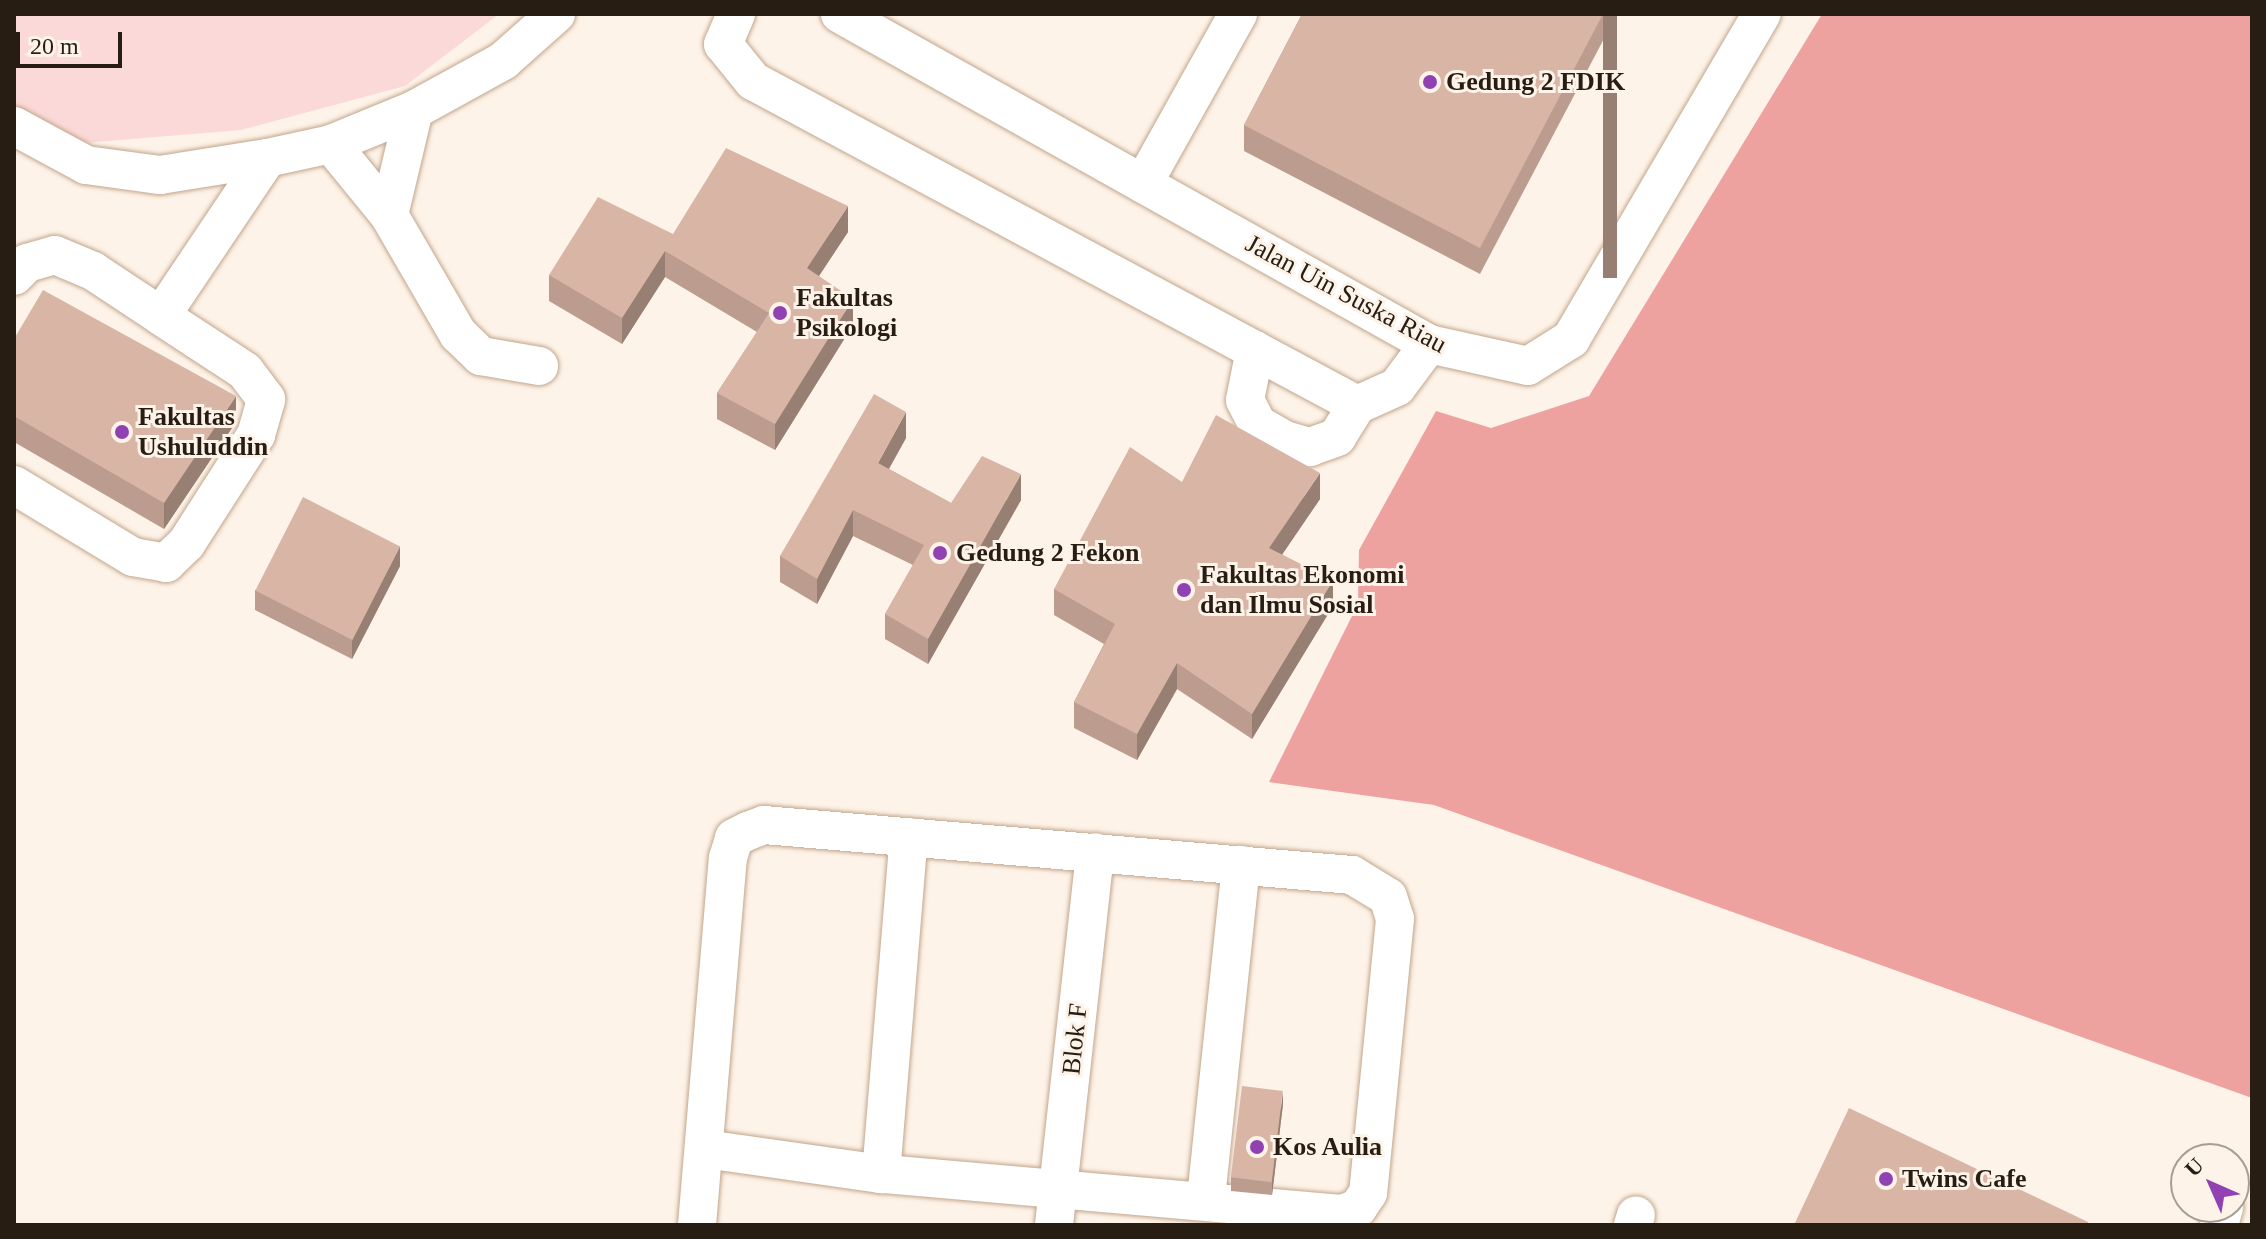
<!DOCTYPE html>
<style>
body{margin:0}
#map{position:relative;width:2266px;height:1239px;overflow:hidden;background:#fef3e8;font-family:"Times New Roman",serif}
div>[style]{position:absolute}
.green>*{inset:0;background:#fbd9d8}
.forest>*{inset:0;background:#eea2a0}
.roads{filter:drop-shadow(0 0 2px #c1a68d) drop-shadow(0 0 2px #c1a68d)}
.minor>*{height:38px;margin:-19px;padding:0 19px;transform-origin:19px;border-radius:19px;background:#fff}
.wall>*{inset:0;background:#bb9c8f}
.shaded-wall>*{inset:0;background:#987f74;transform-origin:0 0}
.building>*{inset:0;background:#d9b5a6;transform-origin:0 0}
.dots>*{width:22px;height:22px;translate:-50% -50%;box-sizing:border-box;border:4px solid #fef3e8;border-radius:50%}
span{translate:-50% -50%;white-space:nowrap;text-align:center;line-height:1.15;-webkit-text-stroke:6px #fef3e8;paint-order:stroke}
.poi-label{font-size:26px;color:#271d13;font-weight:700}
.left{translate:0 -50%;text-align:left}
.street-label{font-size:26px;color:#271d13}
.frame{position:absolute;inset:0;border:16px solid #271d13;pointer-events:none}
.north{position:absolute;left:2170px;top:1143px;width:80px;height:80px;box-sizing:border-box;background:#fef3e8;border:2px solid #a89d93;border-radius:50%;rotate:315deg;font-size:22px;font-weight:700;line-height:32px;text-align:center;color:#271d13}
.north::after{content:'';display:block;margin:auto;width:28px;height:36px;background:#9042b3;clip-path:polygon(50% 0,100% 100%,50% 72%,0 100%)}
.scale{position:absolute;left:16px;top:32px;width:106px;height:36px;box-sizing:border-box;border:4px solid #271d13;border-top:0;padding-left:10px;font-size:24px;line-height:28px;white-space:nowrap;color:#271d13;-webkit-text-stroke:6px #fef3e8;paint-order:stroke}
</style>
<div id="map">
<div class="green">
<i style="clip-path:polygon(14px 14px,499px 14px,405px 86px,241px 130px,59px 145px,14px 114px)"></i>
</div>
<div class="forest">
<i style="clip-path:polygon(1822px 14px,2252px 14px,2252px 1098px,1434px 805px,1269px 782px,1358px 604px,1359px 550px,1436px 411px,1491px 428px,1589px 396px)"></i>
</div>
<div class="roads">
<div class="minor">
<i style="left:736px;top:14px;width:33px;rotate:113deg"></i>
<i style="left:723px;top:44px;width:48px;rotate:51deg"></i>
<i style="left:753px;top:81px;width:685px;rotate:28.21deg"></i>
<i style="left:1357px;top:405px;width:44px;rotate:-24.2deg"></i>
<i style="left:1397px;top:387px;width:54px;rotate:-53.3deg"></i>
<i style="left:840px;top:14px;width:675px;rotate:29.26deg"></i>
<i style="left:1429px;top:344px;width:101px;rotate:12.5deg"></i>
<i style="left:1528px;top:366px;width:51px;rotate:-32.1deg"></i>
<i style="left:1571px;top:339px;width:377px;rotate:-59.6deg"></i>
<i style="left:14px;top:126px;width:82px;rotate:28.4deg"></i>
<i style="left:86px;top:165px;width:75px;rotate:7.7deg"></i>
<i style="left:160px;top:175px;width:108px;rotate:-9deg"></i>
<i style="left:267px;top:158px;width:66px;rotate:-12.3deg"></i>
<i style="left:331px;top:144px;width:90px;rotate:-22.3deg"></i>
<i style="left:414px;top:110px;width:102px;rotate:-28.8deg"></i>
<i style="left:503px;top:61px;width:71px;rotate:-41.6deg"></i>
<i style="left:331px;top:144px;width:92px;rotate:50.8deg"></i>
<i style="left:389px;top:215px;width:138px;rotate:59.9deg"></i>
<i style="left:458px;top:334px;width:32px;rotate:44deg"></i>
<i style="left:481px;top:356px;width:59px;rotate:9.8deg"></i>
<i style="left:1143px;top:184px;width:195px;rotate:-60.8deg"></i>
<i style="left:389px;top:215px;width:108px;rotate:-76.6deg"></i>
<i style="left:14px;top:276px;width:18px;rotate:-45deg"></i>
<i style="left:27px;top:263px;width:29px;rotate:-16deg"></i>
<i style="left:55px;top:255px;width:41px;rotate:22.8deg"></i>
<i style="left:93px;top:271px;width:82px;rotate:33.5deg"></i>
<i style="left:161px;top:316px;width:190px;rotate:-56.1deg"></i>
<i style="left:1255px;top:350px;width:51px;rotate:101.3deg"></i>
<i style="left:1245px;top:400px;width:27px;rotate:63deg"></i>
<i style="left:1257px;top:424px;width:32px;rotate:30deg"></i>
<i style="left:1285px;top:440px;width:26px;rotate:16deg"></i>
<i style="left:1310px;top:447px;width:29px;rotate:-20deg"></i>
<i style="left:1337px;top:437px;width:38px;rotate:-58deg"></i>
<i style="left:14px;top:485px;width:139px;rotate:31.2deg"></i>
<i style="left:133px;top:557px;width:34px;rotate:10deg"></i>
<i style="left:166px;top:563px;width:28px;rotate:-44deg"></i>
<i style="left:186px;top:544px;width:130px;rotate:-57.3deg"></i>
<i style="left:256px;top:435px;width:37px;rotate:-74deg"></i>
<i style="left:266px;top:399px;width:35px;rotate:-127deg"></i>
<i style="left:245px;top:371px;width:100px;rotate:-146.8deg"></i>
<i style="left:881px;top:1174px;width:338px;rotate:-85.3deg"></i>
<i style="left:1206px;top:1198px;width:335px;rotate:-84deg"></i>
<i style="left:697px;top:1225px;width:368px;rotate:-85.2deg"></i>
<i style="left:728px;top:858px;width:21px;rotate:-73deg"></i>
<i style="left:734px;top:838px;width:16px;rotate:-27deg"></i>
<i style="left:748px;top:831px;width:17px;rotate:-21deg"></i>
<i style="left:764px;top:825px;width:590px;rotate:4.86deg"></i>
<i style="left:1352px;top:875px;width:42px;rotate:31.4deg"></i>
<i style="left:1388px;top:897px;width:23px;rotate:72deg"></i>
<i style="left:1395px;top:919px;width:275px;rotate:95.6deg"></i>
<i style="left:1368px;top:1193px;width:18px;rotate:124deg"></i>
<i style="left:1358px;top:1208px;width:17px;rotate:159deg"></i>
<i style="left:1342px;top:1214px;width:463px;rotate:-175deg"></i>
<i style="left:881px;top:1174px;width:178px;rotate:-171.9deg"></i>
<i style="left:1054px;top:1225px;width:375px;rotate:-83.7deg"></i>
<i style="left:1633px;top:1225px;width:10px;rotate:-73deg"></i>
<i style="left:2219px;top:1225px;width:19px;rotate:-74deg"></i>
</div>
</div>
<div class="wall">
<i style="clip-path:polygon(1302px 14px,1617px 14px,1480px 274px,1244px 151px,1244px 125px)"></i>
<i style="clip-path:polygon(848px 232px,819px 276px,853px 325px,775px 450px,717px 419px,717px 393px,757px 332px,665px 277px,622px 344px,549px 301px,549px 275px,673px 234px)"></i>
<i style="clip-path:polygon(14px 339px,236px 422px,164px 529px,14px 442px)"></i>
<i style="clip-path:polygon(906px 438px,889px 469px,951px 503px,1021px 500px,928px 664px,885px 639px,885px 614px,913px 565px,853px 536px,817px 604px,780px 582px,780px 556px)"></i>
<i style="clip-path:polygon(1182px 482px,1320px 499px,1282px 554px,1333px 606px,1252px 739px,1177px 689px,1137px 760px,1074px 728px,1074px 702px,1104px 644px,1054px 615px,1054px 589px)"></i>
<i style="clip-path:polygon(400px 566px,352px 659px,255px 610px,255px 590px)"></i>
<i style="clip-path:polygon(1283px 1104px,1272px 1195px,1231px 1191px,1231px 1177px)"></i>
</div>
<div class="shaded-wall">
<i style="left:1603px;top:14px;width:14px;height:264px"></i>
<i style="clip-path:polygon(848px 206px,848px 232px,807px 294px,807px 268px)"></i>
<i style="clip-path:polygon(665px 251px,665px 277px,622px 344px,622px 318px)"></i>
<i style="clip-path:polygon(853px 299px,853px 325px,775px 450px,775px 424px)"></i>
<i style="clip-path:polygon(236px 396px,236px 422px,164px 529px,164px 503px)"></i>
<i style="clip-path:polygon(906px 412px,906px 438px,878px 488px,878px 463px)"></i>
<i style="clip-path:polygon(1320px 473px,1320px 499px,1269px 574px,1269px 548px)"></i>
<i style="clip-path:polygon(1021px 474px,1021px 500px,928px 664px,928px 639px)"></i>
<i style="clip-path:polygon(853px 510px,853px 536px,817px 604px,817px 579px)"></i>
<i style="clip-path:polygon(400px 546px,400px 566px,352px 659px,352px 639px)"></i>
<i style="clip-path:polygon(1333px 580px,1333px 606px,1252px 739px,1252px 714px)"></i>
<i style="clip-path:polygon(1177px 663px,1177px 689px,1137px 760px,1137px 734px)"></i>
<i style="clip-path:polygon(1283px 1091px,1283px 1104px,1272px 1195px,1272px 1181px)"></i>
</div>
<div class="building">
<i style="clip-path:polygon(1302px 14px,1603px 14px,1480px 248px,1244px 125px)"></i>
<i style="clip-path:polygon(726px 148px,848px 206px,807px 268px,853px 299px,775px 424px,717px 393px,769px 313px,665px 251px,622px 318px,549px 275px,598px 197px,673px 234px)"></i>
<i style="clip-path:polygon(43px 290px,236px 396px,164px 503px,14px 416px,14px 339px)"></i>
<i style="clip-path:polygon(874px 394px,906px 412px,878px 463px,951px 503px,982px 456px,1021px 474px,928px 639px,885px 614px,924px 545px,853px 510px,817px 579px,780px 556px)"></i>
<i style="clip-path:polygon(1216px 415px,1320px 473px,1269px 548px,1333px 580px,1252px 714px,1177px 663px,1137px 734px,1074px 702px,1115px 624px,1054px 589px,1130px 447px,1182px 482px)"></i>
<i style="left:303px;top:497px;width:109px;height:105px;rotate:27deg"></i>
<i style="left:1242px;top:1086px;width:41px;height:92px;rotate:7deg"></i>
<i style="clip-path:polygon(1849px 1108px,2088px 1222px,2087px 1225px,1794px 1225px)"></i>
</div>
<div class="dots">
<i style="left:1430px;top:82px;background:#9042b3"></i>
<i style="left:780px;top:313px;background:#9042b3"></i>
<i style="left:122px;top:432px;background:#9042b3"></i>
<i style="left:940px;top:553px;background:#9042b3"></i>
<i style="left:1184px;top:590px;background:#9042b3"></i>
<i style="left:1257px;top:1147px;background:#9042b3"></i>
<i style="left:1886px;top:1179px;background:#9042b3"></i>
</div>
<div class="poi-label">
<span class="left" style="left:1446px;top:82px">Gedung 2 FDIK</span>
<span class="left" style="left:796px;top:313px">Fakultas<br>Psikologi</span>
<span class="left" style="left:138px;top:432px">Fakultas<br>Ushuluddin</span>
<span class="left" style="left:956px;top:553px">Gedung 2 Fekon</span>
<span class="left" style="left:1200px;top:590px">Fakultas Ekonomi<br>dan Ilmu Sosial</span>
<span class="left" style="left:1273px;top:1147px">Kos Aulia</span>
<span class="left" style="left:1902px;top:1179px">Twins Cafe</span>
</div>
<div class="street-label">
<span style="left:1346px;top:294px;rotate:28deg">Jalan Uin Suska Riau</span>
<span style="left:1075px;top:1039px;rotate:-84deg">Blok F</span>
</div>
<div class="frame"></div>
<div class="north">U</div>
<div class="scale">20 m</div>
</div>
